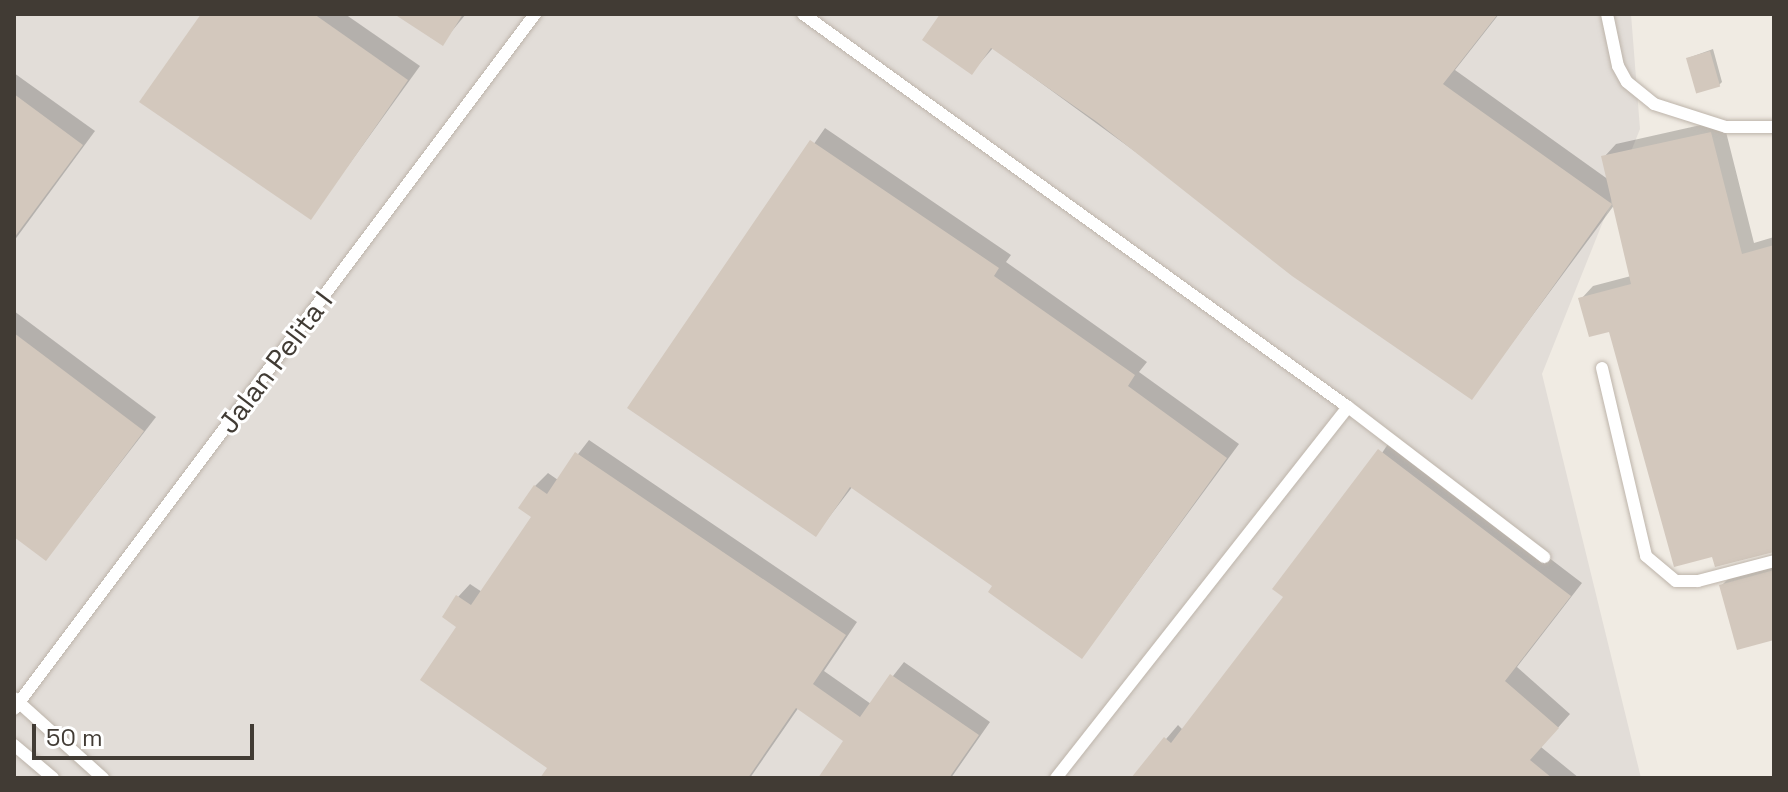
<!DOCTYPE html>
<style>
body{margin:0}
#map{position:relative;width:1788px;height:792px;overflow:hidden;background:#f0ebe3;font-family:"Space Grotesk",sans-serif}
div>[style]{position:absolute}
.industrial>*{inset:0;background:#e2ddd8}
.shadow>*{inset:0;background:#0003}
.building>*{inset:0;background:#d3c8bd;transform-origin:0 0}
.roads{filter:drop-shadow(0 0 2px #bdb4aa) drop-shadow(0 0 2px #bdb4aa)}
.lane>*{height:12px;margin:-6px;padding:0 6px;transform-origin:6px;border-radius:6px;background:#fff}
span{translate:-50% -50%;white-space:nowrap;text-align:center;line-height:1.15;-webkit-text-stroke:6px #fff;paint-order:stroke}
.street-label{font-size:28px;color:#413b34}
.frame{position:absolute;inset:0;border:16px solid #413b34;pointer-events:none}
.scale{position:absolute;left:32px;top:724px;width:222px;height:36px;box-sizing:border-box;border:4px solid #413b34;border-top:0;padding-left:10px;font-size:24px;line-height:28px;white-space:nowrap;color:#413b34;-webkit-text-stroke:6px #fff;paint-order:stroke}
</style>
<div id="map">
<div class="industrial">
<i style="clip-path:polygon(14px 14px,1631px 14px,1640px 129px,1542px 374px,1641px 778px,14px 778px)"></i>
</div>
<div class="shadow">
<i style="clip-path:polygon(203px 14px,345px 14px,420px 66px,311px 217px)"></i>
<i style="clip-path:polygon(398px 14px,466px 14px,442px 43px)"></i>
<i style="clip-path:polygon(943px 14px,1499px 14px,1455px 70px,1609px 180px,1604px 157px,1616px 144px,1723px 120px,1754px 243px,1774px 237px,1774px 551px,1610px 329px,1581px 299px,1593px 286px,1631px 276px,1615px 204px,1472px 397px,993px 48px,972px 72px)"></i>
<i style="clip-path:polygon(1713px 49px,1722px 82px,1719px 85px,1688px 58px)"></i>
<i style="clip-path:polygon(14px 73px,95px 131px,14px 241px)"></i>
<i style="clip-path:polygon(825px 128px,1011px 255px,1006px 262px,1147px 362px,1139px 372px,1239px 444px,1082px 657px,995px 586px,853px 486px,816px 534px,630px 407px)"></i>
<i style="clip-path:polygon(14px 311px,156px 417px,46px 559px,14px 535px)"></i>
<i style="clip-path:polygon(1392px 438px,1582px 583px,1517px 667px,1570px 714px,1541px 747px,1579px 778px,1133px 778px,1178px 725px,1183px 730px,1286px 597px)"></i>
<i style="clip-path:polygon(589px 440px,857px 622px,824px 671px,871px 704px,904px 662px,990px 722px,951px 778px,820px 778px,846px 741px,799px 707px,750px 778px,542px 778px,550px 767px,459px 626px,458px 597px,470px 584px,482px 592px,533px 517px,520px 507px,535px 486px,548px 473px,558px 480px)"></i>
<i style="clip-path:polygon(1774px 562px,1774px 638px,1722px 585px,1734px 573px)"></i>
</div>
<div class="building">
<i style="clip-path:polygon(201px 14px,314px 14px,408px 80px,311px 220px,139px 102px)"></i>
<i style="clip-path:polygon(394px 14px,463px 14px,443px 46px)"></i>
<i style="clip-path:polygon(940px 14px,1498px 14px,1443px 84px,1612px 204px,1472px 400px,1292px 276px,1097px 122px,991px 48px,972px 75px,922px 40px)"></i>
<i style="left:1710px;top:51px;width:37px;height:25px;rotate:74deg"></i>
<i style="clip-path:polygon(14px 94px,83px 145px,14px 238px)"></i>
<i style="clip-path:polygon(1711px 132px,1742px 254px,1774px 245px,1774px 552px,1715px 567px,1712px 557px,1674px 567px,1609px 332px,1589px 337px,1578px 298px,1631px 284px,1601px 156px)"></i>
<i style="clip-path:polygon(810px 140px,999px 268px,994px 276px,1135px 375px,1128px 386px,1227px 458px,1082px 659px,988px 592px,992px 586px,850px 487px,816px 537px,627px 408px)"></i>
<i style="clip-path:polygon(14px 333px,144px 431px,46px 561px,14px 537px)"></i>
<i style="clip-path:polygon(1378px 449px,1571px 596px,1505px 681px,1559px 728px,1530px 760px,1552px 778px,1131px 778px,1164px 737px,1171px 743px,1283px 597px,1272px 589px)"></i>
<i style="clip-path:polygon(575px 452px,846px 635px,813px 684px,860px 717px,890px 674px,979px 735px,949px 778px,818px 778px,843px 741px,796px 708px,748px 778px,540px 778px,547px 768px,420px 680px,456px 627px,442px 617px,456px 595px,471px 605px,531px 517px,518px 508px,534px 485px,547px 494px)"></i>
<i style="clip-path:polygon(1774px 570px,1774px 640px,1737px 650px,1719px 585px)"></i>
</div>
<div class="roads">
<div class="lane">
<i style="left:803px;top:14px;width:672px;rotate:35.8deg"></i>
<i style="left:1348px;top:407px;width:472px;rotate:128.2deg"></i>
<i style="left:1607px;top:14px;width:53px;rotate:78.1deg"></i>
<i style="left:1618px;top:66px;width:18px;rotate:61deg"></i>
<i style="left:1627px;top:82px;width:35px;rotate:39deg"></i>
<i style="left:1654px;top:104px;width:76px;rotate:17.7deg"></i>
<i style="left:1726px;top:127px;width:48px"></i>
<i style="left:1602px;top:368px;width:193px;rotate:76.8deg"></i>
<i style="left:1646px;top:556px;width:39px;rotate:40deg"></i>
<i style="left:1676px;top:581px;width:22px"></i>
<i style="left:1698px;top:581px;width:79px;rotate:-14.7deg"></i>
<i style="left:1348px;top:407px;width:247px;rotate:37.4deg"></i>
<i style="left:14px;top:698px;width:120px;rotate:42deg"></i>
<i style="left:14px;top:709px;width:869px;rotate:-53.14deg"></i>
<i style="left:14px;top:745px;width:51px;rotate:40.2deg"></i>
</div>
</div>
<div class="street-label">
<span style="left:275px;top:362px;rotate:-53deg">Jalan Pelita I</span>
</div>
<div class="frame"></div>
<div class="scale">50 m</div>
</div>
